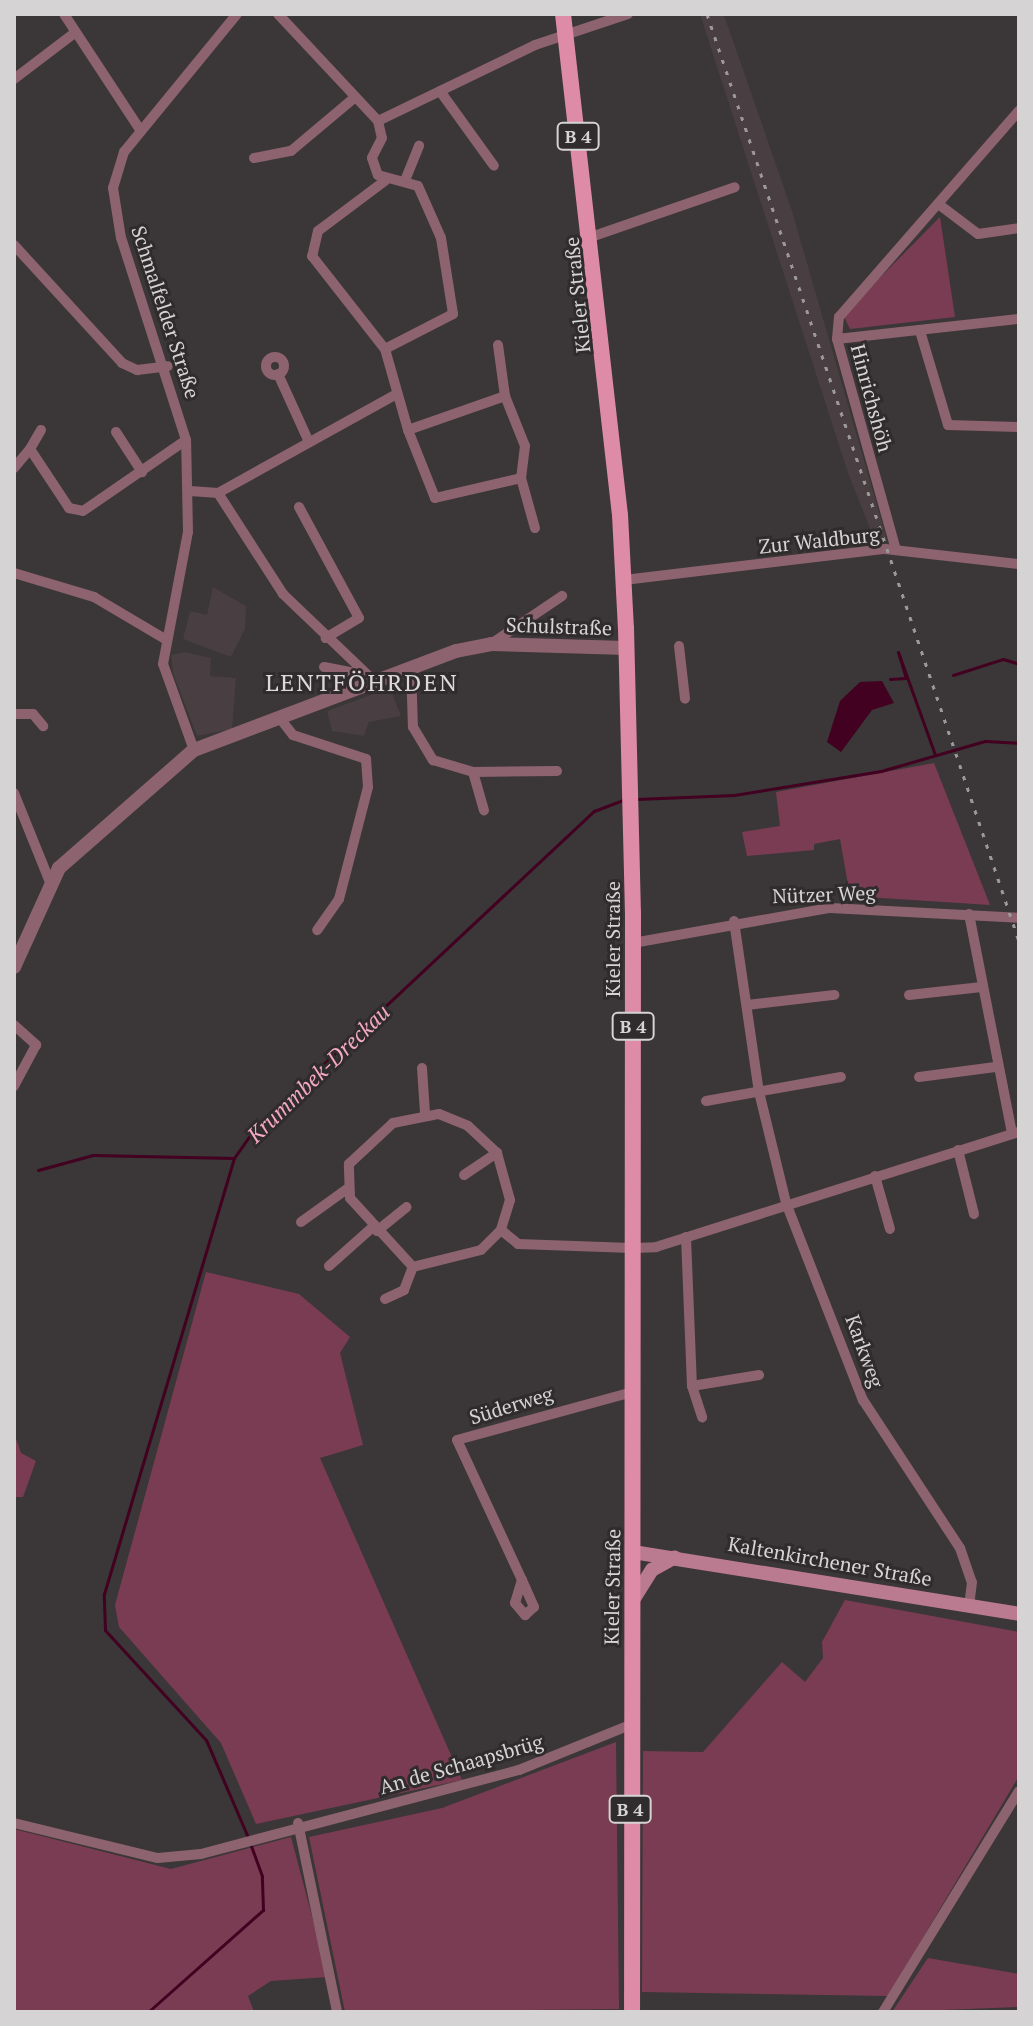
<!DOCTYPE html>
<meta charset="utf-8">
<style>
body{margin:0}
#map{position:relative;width:1033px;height:2026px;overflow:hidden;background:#3b3637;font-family:"PT Serif",serif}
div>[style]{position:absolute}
.built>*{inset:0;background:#493e41}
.green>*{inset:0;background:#7a3c52}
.water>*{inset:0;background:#420120}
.stream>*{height:3px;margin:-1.5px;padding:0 1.5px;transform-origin:1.5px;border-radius:1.5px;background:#420120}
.minor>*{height:10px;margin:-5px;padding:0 5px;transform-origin:5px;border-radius:5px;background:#8c636f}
.minor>.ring{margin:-5px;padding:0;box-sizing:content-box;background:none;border:10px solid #8c636f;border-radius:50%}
.tertiary>*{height:14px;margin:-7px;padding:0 7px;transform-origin:7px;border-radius:7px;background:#8c636f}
.secondary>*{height:14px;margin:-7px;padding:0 7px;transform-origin:7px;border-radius:7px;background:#ba7a8f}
.primary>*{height:16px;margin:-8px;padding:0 8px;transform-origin:8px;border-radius:8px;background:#dd8ba6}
.rail>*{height:3px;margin-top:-1.5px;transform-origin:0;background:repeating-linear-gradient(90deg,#9c999a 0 4px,transparent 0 12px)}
span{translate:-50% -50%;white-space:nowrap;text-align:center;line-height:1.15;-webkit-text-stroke:6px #302c2d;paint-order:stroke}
.shield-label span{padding:2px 6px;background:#302c2d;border:2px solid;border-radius:6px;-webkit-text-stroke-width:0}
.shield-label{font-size:18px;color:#d6d3d4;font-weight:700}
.street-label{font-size:20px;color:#d6d3d4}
.water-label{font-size:22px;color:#f3a9c1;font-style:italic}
.quarter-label{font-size:24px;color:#ddd7d9;letter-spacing:2px}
.frame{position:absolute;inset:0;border:16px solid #d6d3d4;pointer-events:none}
</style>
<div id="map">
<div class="built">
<i style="clip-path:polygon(700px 14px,723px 14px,729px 29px,792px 211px,887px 540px,875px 541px,848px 473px)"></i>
<i style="clip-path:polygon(213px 587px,246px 606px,245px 629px,231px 657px,183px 639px,190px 611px,207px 615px)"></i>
<i style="clip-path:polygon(185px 652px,211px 658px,210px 676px,236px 678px,232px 729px,197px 736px,173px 673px,171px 655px)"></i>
<i style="clip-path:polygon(390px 688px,401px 716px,369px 722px,364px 736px,332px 731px,327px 711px)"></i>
</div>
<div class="green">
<i style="clip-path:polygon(940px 217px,955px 317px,850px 329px,843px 315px)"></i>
<i style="clip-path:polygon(934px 763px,990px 905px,850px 896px,840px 839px,814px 844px,814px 850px,747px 856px,742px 832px,780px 826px,776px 792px)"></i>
<i style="clip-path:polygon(206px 1272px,299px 1294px,350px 1337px,340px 1353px,363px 1445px,320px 1458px,462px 1780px,256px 1824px,221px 1743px,119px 1627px,115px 1605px)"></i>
<i style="clip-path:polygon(14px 1433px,21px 1453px,36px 1461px,23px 1497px,14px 1497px)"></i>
<i style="clip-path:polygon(845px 1600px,1019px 1632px,1019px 1776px,888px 1996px,642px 1992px,643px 1751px,703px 1752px,782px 1662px,805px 1682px,823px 1658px,822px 1642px)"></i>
<i style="clip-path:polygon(616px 1742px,619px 2009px,345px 2012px,309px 1837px,442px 1808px)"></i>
<i style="clip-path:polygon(14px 1829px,171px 1869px,291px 1837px,328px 1977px,271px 1981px,248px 1996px,254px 2012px,14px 2012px)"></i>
<i style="clip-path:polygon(928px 1958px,1019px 1974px,1019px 2007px,892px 2012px)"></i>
</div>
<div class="water">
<i style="clip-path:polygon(882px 681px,894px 703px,872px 710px,841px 752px,827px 742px,840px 701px,860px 682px)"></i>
</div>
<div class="stream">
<i style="left:953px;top:675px;width:52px;rotate:-17.7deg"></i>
<i style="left:1003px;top:659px;width:17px;rotate:17deg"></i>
<i style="left:890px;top:679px;width:16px;rotate:-4deg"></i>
<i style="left:906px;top:678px;width:27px;rotate:-107deg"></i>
<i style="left:898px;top:652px;width:109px;rotate:70.2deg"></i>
<i style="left:637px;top:799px;width:97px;rotate:-2.4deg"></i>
<i style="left:734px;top:795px;width:149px;rotate:-9.3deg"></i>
<i style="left:881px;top:771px;width:108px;rotate:-16.1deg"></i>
<i style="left:985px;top:741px;width:34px;rotate:3deg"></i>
<i style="left:38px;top:1170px;width:57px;rotate:-15.3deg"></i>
<i style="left:93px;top:1155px;width:141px;rotate:1.2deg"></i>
<i style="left:247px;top:1835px;width:103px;rotate:-113.3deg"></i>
<i style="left:206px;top:1740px;width:149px;rotate:-132.6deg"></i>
<i style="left:105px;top:1630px;width:36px;rotate:-92deg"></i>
<i style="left:104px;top:1594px;width:455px;rotate:-73.4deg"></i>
<i style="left:234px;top:1158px;width:35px;rotate:-55deg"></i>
<i style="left:254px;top:1129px;width:466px;rotate:-43.1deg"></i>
<i style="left:594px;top:811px;width:34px;rotate:-21deg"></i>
<i style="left:148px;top:2012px;width:154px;rotate:-41.6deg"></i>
<i style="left:263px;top:1910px;width:34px;rotate:-92deg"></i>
<i style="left:262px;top:1876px;width:32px;rotate:-110deg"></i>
</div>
<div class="minor">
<i style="left:64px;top:14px;width:140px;rotate:56.7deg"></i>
<i style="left:278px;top:14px;width:146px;rotate:46.9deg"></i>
<i style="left:378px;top:121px;width:174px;rotate:-25.8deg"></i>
<i style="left:535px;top:45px;width:98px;rotate:-18.4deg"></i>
<i style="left:14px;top:79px;width:74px;rotate:-37.3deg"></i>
<i style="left:440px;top:91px;width:92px;rotate:54.2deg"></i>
<i style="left:378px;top:121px;width:17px;rotate:77deg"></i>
<i style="left:382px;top:138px;width:22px;rotate:117deg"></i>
<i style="left:372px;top:158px;width:18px;rotate:71deg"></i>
<i style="left:378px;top:175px;width:41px;rotate:15.4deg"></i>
<i style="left:418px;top:186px;width:57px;rotate:66.1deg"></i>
<i style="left:441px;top:238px;width:77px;rotate:81deg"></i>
<i style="left:453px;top:314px;width:76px;rotate:152.8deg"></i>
<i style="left:254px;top:158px;width:38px;rotate:-11deg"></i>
<i style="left:291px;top:151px;width:81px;rotate:-40deg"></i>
<i style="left:406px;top:178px;width:35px;rotate:-68deg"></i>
<i style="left:386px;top:180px;width:85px;rotate:143.1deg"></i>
<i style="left:318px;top:231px;width:26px;rotate:103deg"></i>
<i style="left:312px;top:256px;width:118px;rotate:51.9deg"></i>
<i style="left:385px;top:349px;width:84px;rotate:74.1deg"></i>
<i style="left:408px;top:430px;width:103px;rotate:-19.3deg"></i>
<i style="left:505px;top:396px;width:54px;rotate:68.2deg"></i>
<i style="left:525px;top:446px;width:32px;rotate:97deg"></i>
<i style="left:521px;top:478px;width:52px;rotate:74.4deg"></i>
<i style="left:941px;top:206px;width:46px;rotate:37.1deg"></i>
<i style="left:978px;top:234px;width:41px;rotate:-8.3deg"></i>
<i style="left:591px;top:237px;width:152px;rotate:-19.1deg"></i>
<i style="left:14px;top:245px;width:160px;rotate:47.5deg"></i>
<i style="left:122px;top:363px;width:17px;rotate:25deg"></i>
<i style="left:137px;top:370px;width:31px;rotate:-7deg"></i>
<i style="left:920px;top:331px;width:98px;rotate:73.4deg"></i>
<i style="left:948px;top:425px;width:71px;rotate:1.6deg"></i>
<i style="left:837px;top:339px;width:183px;rotate:-6.3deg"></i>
<i style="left:498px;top:345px;width:51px;rotate:82.2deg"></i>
<i class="ring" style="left:266px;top:357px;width:8px;height:8px"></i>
<i style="left:278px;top:374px;width:75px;rotate:65.5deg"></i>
<i style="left:408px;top:430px;width:73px;rotate:68.3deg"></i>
<i style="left:435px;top:498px;width:88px;rotate:-13.1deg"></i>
<i style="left:116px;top:432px;width:48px;rotate:57deg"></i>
<i style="left:30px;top:449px;width:22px;rotate:-60deg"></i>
<i style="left:14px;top:468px;width:25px;rotate:-50deg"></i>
<i style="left:30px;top:449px;width:71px;rotate:56.5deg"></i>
<i style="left:69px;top:508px;width:14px;rotate:12deg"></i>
<i style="left:83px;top:511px;width:125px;rotate:-34.6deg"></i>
<i style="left:190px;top:491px;width:28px;rotate:4deg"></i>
<i style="left:218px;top:493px;width:202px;rotate:-29deg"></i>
<i style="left:218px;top:493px;width:120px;rotate:57.2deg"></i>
<i style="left:283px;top:594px;width:129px;rotate:43.7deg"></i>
<i style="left:299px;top:507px;width:126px;rotate:61.6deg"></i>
<i style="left:359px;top:618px;width:39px;rotate:149deg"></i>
<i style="left:896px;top:550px;width:219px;rotate:-105.6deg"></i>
<i style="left:837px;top:339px;width:22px;rotate:-85deg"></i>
<i style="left:839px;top:317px;width:274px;rotate:-48.9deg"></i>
<i style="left:14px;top:573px;width:84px;rotate:16.7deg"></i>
<i style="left:94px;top:597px;width:82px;rotate:30.6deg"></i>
<i style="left:624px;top:580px;width:263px;rotate:-6.8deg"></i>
<i style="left:885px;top:549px;width:135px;rotate:6.4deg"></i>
<i style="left:491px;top:644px;width:86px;rotate:-34.1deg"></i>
<i style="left:679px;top:646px;width:53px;rotate:83.5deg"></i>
<i style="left:324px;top:667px;width:42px;rotate:11deg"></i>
<i style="left:411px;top:668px;width:59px;rotate:88.1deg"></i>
<i style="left:413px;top:727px;width:39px;rotate:59deg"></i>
<i style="left:433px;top:760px;width:42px;rotate:16.7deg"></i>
<i style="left:473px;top:772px;width:84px;rotate:-0.7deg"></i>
<i style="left:14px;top:714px;width:19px"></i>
<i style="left:33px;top:714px;width:16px;rotate:50deg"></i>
<i style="left:282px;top:721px;width:18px;rotate:52deg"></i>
<i style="left:293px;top:735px;width:77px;rotate:18.2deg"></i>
<i style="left:366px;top:759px;width:28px;rotate:86deg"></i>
<i style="left:368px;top:787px;width:116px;rotate:104.5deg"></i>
<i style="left:339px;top:899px;width:38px;rotate:125deg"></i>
<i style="left:194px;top:750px;width:91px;rotate:-109.8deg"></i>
<i style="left:163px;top:664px;width:134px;rotate:-79.3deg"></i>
<i style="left:188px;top:532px;width:92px;rotate:-91.2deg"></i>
<i style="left:186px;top:440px;width:212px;rotate:-107.8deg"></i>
<i style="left:121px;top:238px;width:51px;rotate:-99.1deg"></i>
<i style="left:113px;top:188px;width:38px;rotate:-73deg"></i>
<i style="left:124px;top:152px;width:178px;rotate:-50.7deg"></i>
<i style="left:473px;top:772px;width:40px;rotate:74deg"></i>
<i style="left:14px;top:793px;width:96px;rotate:68deg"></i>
<i style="left:969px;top:914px;width:224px;rotate:78.9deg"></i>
<i style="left:734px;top:921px;width:173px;rotate:81.7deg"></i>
<i style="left:759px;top:1092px;width:114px;rotate:76.3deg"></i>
<i style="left:786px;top:1203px;width:212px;rotate:68.7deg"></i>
<i style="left:863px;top:1400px;width:177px;rotate:56.8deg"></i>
<i style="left:960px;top:1548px;width:36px;rotate:71deg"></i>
<i style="left:972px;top:1582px;width:23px;rotate:97deg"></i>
<i style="left:633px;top:943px;width:200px;rotate:-10.1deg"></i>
<i style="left:830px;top:908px;width:189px;rotate:3deg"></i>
<i style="left:909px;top:995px;width:73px;rotate:-6.3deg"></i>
<i style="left:747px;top:1005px;width:88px;rotate:-6.6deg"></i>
<i style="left:14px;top:1025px;width:30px;rotate:42deg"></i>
<i style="left:36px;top:1045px;width:47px;rotate:118.2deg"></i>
<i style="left:422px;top:1068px;width:45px;rotate:86.2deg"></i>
<i style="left:919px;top:1077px;width:77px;rotate:-7.5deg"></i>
<i style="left:706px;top:1101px;width:137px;rotate:-10.1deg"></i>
<i style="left:958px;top:1150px;width:66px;rotate:76deg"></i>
<i style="left:464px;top:1175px;width:40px;rotate:-34deg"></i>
<i style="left:875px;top:1176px;width:55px;rotate:74.2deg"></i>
<i style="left:301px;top:1222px;width:57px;rotate:-35.7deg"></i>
<i style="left:501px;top:1230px;width:28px;rotate:135deg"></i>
<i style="left:481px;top:1250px;width:70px;rotate:166deg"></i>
<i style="left:413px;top:1267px;width:93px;rotate:-132.4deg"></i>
<i style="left:350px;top:1198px;width:34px;rotate:-92deg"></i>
<i style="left:349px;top:1164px;width:60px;rotate:-43deg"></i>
<i style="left:393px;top:1123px;width:47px;rotate:-11.1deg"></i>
<i style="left:439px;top:1114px;width:31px;rotate:22deg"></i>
<i style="left:468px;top:1126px;width:40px;rotate:43deg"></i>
<i style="left:497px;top:1153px;width:49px;rotate:74.5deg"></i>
<i style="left:510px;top:1200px;width:31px;rotate:107deg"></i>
<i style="left:501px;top:1230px;width:22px;rotate:39deg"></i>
<i style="left:518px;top:1244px;width:114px;rotate:2deg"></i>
<i style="left:632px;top:1248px;width:24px;rotate:-2deg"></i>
<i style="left:656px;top:1247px;width:381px;rotate:-17.6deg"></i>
<i style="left:377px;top:1231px;width:38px;rotate:-39deg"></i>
<i style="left:686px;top:1237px;width:149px;rotate:87.7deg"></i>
<i style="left:692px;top:1386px;width:33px;rotate:72deg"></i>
<i style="left:329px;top:1266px;width:59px;rotate:-41.6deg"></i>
<i style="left:385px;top:1299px;width:21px;rotate:-25deg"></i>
<i style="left:404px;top:1290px;width:25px;rotate:-69deg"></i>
<i style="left:692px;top:1386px;width:68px;rotate:-9.3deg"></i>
<i style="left:522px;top:1580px;width:24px;rotate:107deg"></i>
<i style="left:515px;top:1603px;width:16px;rotate:50deg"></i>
<i style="left:525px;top:1615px;width:12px;rotate:-42deg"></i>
<i style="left:534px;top:1607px;width:30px;rotate:-114deg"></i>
<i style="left:522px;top:1580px;width:154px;rotate:-114.9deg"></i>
<i style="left:457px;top:1440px;width:181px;rotate:-15.3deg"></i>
<i style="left:14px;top:1823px;width:148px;rotate:13.7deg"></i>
<i style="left:158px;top:1858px;width:43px;rotate:-5.3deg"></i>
<i style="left:201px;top:1854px;width:329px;rotate:-14.8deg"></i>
<i style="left:519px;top:1770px;width:120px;rotate:-22.1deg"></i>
<i style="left:298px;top:1823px;width:193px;rotate:78.3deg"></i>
<i style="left:883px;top:2012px;width:259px;rotate:-58.4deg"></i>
</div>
<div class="tertiary">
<i style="left:14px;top:967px;width:109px;rotate:-65.6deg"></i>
<i style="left:59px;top:868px;width:179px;rotate:-41.2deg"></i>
<i style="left:194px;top:750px;width:280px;rotate:-20.7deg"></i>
<i style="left:456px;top:651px;width:36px;rotate:-11deg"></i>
<i style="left:491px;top:644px;width:135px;rotate:1.7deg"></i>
</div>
<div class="secondary">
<i style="left:633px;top:1552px;width:391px;rotate:9.1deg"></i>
<i style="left:633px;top:1600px;width:36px;rotate:-58deg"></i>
<i style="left:652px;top:1570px;width:26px;rotate:-29deg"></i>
</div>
<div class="primary">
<i style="left:563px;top:14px;width:504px;rotate:83.51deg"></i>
<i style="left:620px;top:515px;width:113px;rotate:87deg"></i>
<i style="left:626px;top:628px;width:285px;rotate:88.6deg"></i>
<i style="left:633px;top:913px;width:1099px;rotate:90.05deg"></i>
</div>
<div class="rail">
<i style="left:707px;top:14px;width:978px;rotate:71.4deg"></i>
</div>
<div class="shield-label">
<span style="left:578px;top:136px">B 4</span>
<span style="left:633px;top:1026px">B 4</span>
<span style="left:630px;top:1809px">B 4</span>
</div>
<div class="street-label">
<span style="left:577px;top:295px;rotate:-96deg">Kieler Straße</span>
<span style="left:166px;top:312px;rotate:72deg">Schmalfelder Straße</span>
<span style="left:872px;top:398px;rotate:75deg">Hinrichshöh</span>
<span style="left:819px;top:540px;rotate:-6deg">Zur Waldburg</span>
<span style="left:559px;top:626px;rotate:2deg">Schulstraße</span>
<span style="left:824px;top:894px;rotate:-2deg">Nützer Weg</span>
<span style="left:612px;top:939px;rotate:-90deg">Kieler Straße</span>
<span style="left:865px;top:1351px;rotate:70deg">Karkweg</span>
<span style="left:511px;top:1405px;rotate:-17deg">Süderweg</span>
<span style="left:830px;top:1561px;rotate:10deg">Kaltenkirchener Straße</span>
<span style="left:612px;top:1587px;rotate:-89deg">Kieler Straße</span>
<span style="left:461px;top:1764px;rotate:-16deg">An de Schaapsbrüg</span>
</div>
<div class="water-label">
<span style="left:318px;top:1073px;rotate:-44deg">Krummbek-Dreckau</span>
</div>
<div class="quarter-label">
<span style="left:362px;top:683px">LENTFÖHRDEN</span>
</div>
<div class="frame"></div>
</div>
